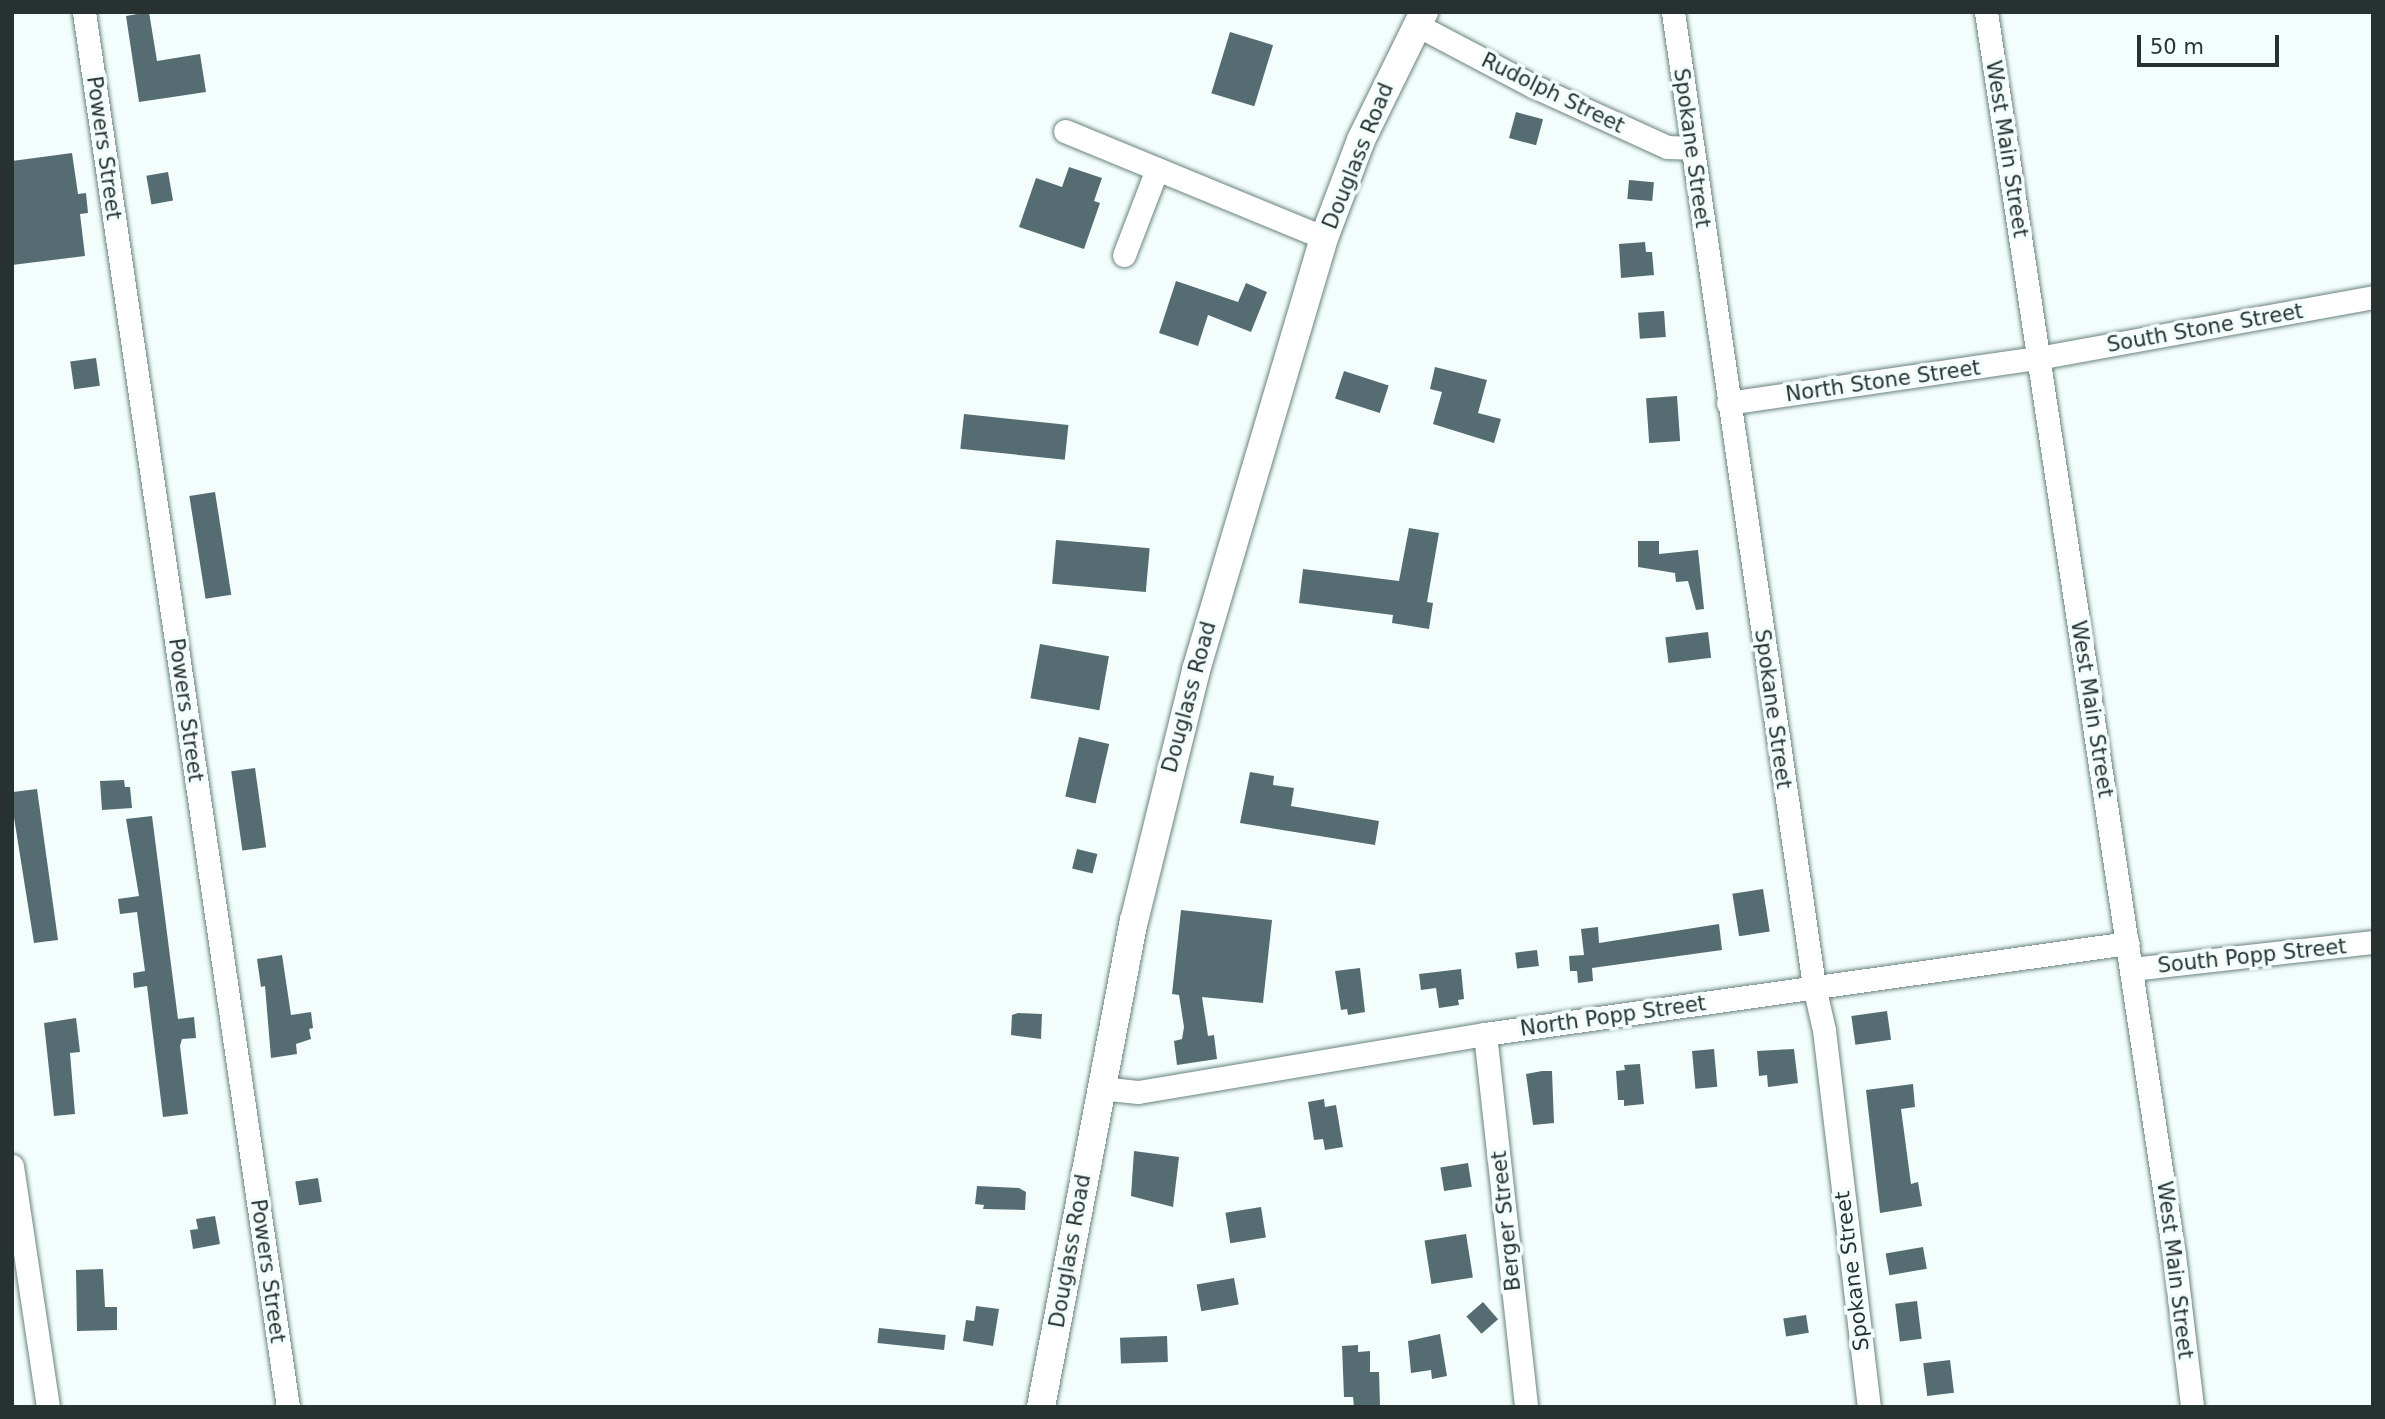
<!DOCTYPE html>
<style>
body{margin:0}
#map{position:relative;width:2385px;height:1419px;overflow:hidden;background:#f3fefc;font-family:"DejaVu Sans",sans-serif}
div>[style]{position:absolute}
.building>*{inset:0;background:#556d72;transform-origin:0 0}
.roads{filter:drop-shadow(0 0 2px #69827e) drop-shadow(0 0 2px #69827e)}
.minor>*{height:23px;margin:-11.5px;padding:0 11.5px;transform-origin:11.5px;border-radius:11.5px;background:#fff}
.major>*{height:28px;margin:-14px;padding:0 14px;transform-origin:14px;border-radius:14px;background:#fff}
span{translate:-50% -50%;white-space:nowrap;text-align:center;line-height:1.15;-webkit-text-stroke:7px #f3fefc;paint-order:stroke}
.street-label{font-size:21px;color:#273230}
.frame{position:absolute;inset:0;border:14px solid #273230;pointer-events:none}
.scale{position:absolute;left:2137px;top:35px;width:142px;height:32px;box-sizing:border-box;border:4px solid #273230;border-top:0;padding-left:9px;font-size:21px;line-height:24px;white-space:nowrap;color:#273230;-webkit-text-stroke:5px #f3fefc;paint-order:stroke}
</style>
<div id="map">
<div class="building">
<i style="clip-path:polygon(149px 12px,157px 61px,200px 54px,206px 92px,139px 102px,126px 16px)"></i>
<i style="left:1230px;top:32px;width:45px;height:64px;rotate:17deg"></i>
<i style="left:1516px;top:112px;width:28px;height:27px;rotate:15deg"></i>
<i style="clip-path:polygon(72px 153px,78px 194px,86px 193px,88px 213px,80px 214px,85px 256px,12px 265px,12px 161px)"></i>
<i style="clip-path:polygon(1069px 167px,1102px 178px,1094px 201px,1100px 203px,1084px 249px,1019px 227px,1036px 178px,1062px 187px)"></i>
<i style="left:168px;top:172px;width:29px;height:22px;rotate:80deg"></i>
<i style="left:1629px;top:180px;width:25px;height:19px;rotate:5deg"></i>
<i style="clip-path:polygon(1645px 242px,1646px 252px,1652px 252px,1654px 275px,1621px 278px,1619px 244px)"></i>
<i style="clip-path:polygon(1176px 281px,1238px 302px,1246px 283px,1267px 292px,1251px 332px,1208px 315px,1198px 346px,1159px 333px)"></i>
<i style="left:1664px;top:311px;width:26px;height:26px;rotate:86deg"></i>
<i style="left:96px;top:358px;width:28px;height:26px;rotate:82deg"></i>
<i style="clip-path:polygon(1435px 367px,1487px 380px,1478px 413px,1501px 419px,1494px 443px,1433px 424px,1442px 392px,1430px 389px)"></i>
<i style="left:1344px;top:371px;width:47px;height:29px;rotate:18deg"></i>
<i style="left:1677px;top:396px;width:45px;height:31px;rotate:86deg"></i>
<i style="left:964px;top:414px;width:105px;height:35px;rotate:6deg"></i>
<i style="left:215px;top:492px;width:104px;height:26px;rotate:81deg"></i>
<i style="clip-path:polygon(1409px 528px,1439px 533px,1427px 602px,1433px 603px,1429px 629px,1392px 623px,1393px 615px,1299px 603px,1303px 569px,1399px 581px)"></i>
<i style="left:1056px;top:540px;width:94px;height:44px;rotate:5deg"></i>
<i style="clip-path:polygon(1638px 541px,1659px 541px,1659px 554px,1698px 550px,1704px 609px,1696px 610px,1688px 581px,1676px 582px,1675px 573px,1638px 567px)"></i>
<i style="left:1708px;top:632px;width:26px;height:43px;rotate:83deg"></i>
<i style="left:1040px;top:644px;width:70px;height:55px;rotate:10deg"></i>
<i style="left:1079px;top:737px;width:31px;height:61px;rotate:13deg"></i>
<i style="left:255px;top:768px;width:80px;height:24px;rotate:82deg"></i>
<i style="clip-path:polygon(1250px 772px,1274px 776px,1273px 785px,1294px 788px,1291px 806px,1379px 821px,1375px 845px,1240px 823px)"></i>
<i style="clip-path:polygon(124px 780px,125px 787px,130px 787px,132px 808px,102px 810px,100px 781px)"></i>
<i style="clip-path:polygon(37px 789px,58px 940px,34px 943px,12px 805px,13px 792px)"></i>
<i style="clip-path:polygon(152px 816px,178px 1019px,194px 1017px,196px 1038px,182px 1039px,180px 1046px,188px 1114px,163px 1117px,147px 986px,134px 988px,133px 973px,145px 971px,137px 912px,120px 914px,118px 899px,139px 896px,126px 819px)"></i>
<i style="left:1077px;top:849px;width:21px;height:20px;rotate:14deg"></i>
<i style="left:1763px;top:889px;width:43px;height:31px;rotate:81deg"></i>
<i style="clip-path:polygon(1181px 910px,1272px 920px,1263px 1003px,1202px 997px,1208px 1036px,1214px 1035px,1217px 1059px,1177px 1065px,1174px 1041px,1182px 1039px,1184px 1027px,1179px 995px,1172px 994px)"></i>
<i style="clip-path:polygon(1719px 924px,1722px 950px,1592px 968px,1593px 981px,1578px 983px,1577px 971px,1570px 971px,1569px 956px,1584px 955px,1581px 929px,1598px 927px,1599px 943px)"></i>
<i style="left:1537px;top:950px;width:16px;height:22px;rotate:83deg"></i>
<i style="clip-path:polygon(282px 955px,291px 1015px,311px 1012px,313px 1028px,309px 1029px,311px 1039px,296px 1044px,297px 1054px,271px 1058px,265px 986px,261px 987px,257px 959px)"></i>
<i style="clip-path:polygon(1360px 968px,1365px 1012px,1348px 1015px,1347px 1009px,1341px 1010px,1335px 971px)"></i>
<i style="clip-path:polygon(1461px 969px,1464px 999px,1458px 1000px,1459px 1005px,1439px 1008px,1436px 988px,1421px 990px,1419px 974px)"></i>
<i style="left:1887px;top:1011px;width:29px;height:36px;rotate:82deg"></i>
<i style="clip-path:polygon(1018px 1013px,1042px 1014px,1041px 1039px,1011px 1035px,1012px 1015px)"></i>
<i style="clip-path:polygon(76px 1018px,80px 1052px,70px 1053px,75px 1114px,54px 1116px,44px 1023px)"></i>
<i style="left:1714px;top:1049px;width:38px;height:22px;rotate:85deg"></i>
<i style="clip-path:polygon(1794px 1049px,1798px 1083px,1768px 1087px,1767px 1075px,1759px 1076px,1757px 1051px)"></i>
<i style="clip-path:polygon(1640px 1064px,1644px 1104px,1624px 1106px,1624px 1100px,1618px 1100px,1616px 1071px,1625px 1070px,1624px 1065px)"></i>
<i style="clip-path:polygon(1542px 1071px,1552px 1071px,1554px 1123px,1533px 1125px,1526px 1074px)"></i>
<i style="clip-path:polygon(1913px 1084px,1915px 1107px,1901px 1109px,1911px 1184px,1918px 1182px,1922px 1206px,1880px 1213px,1866px 1090px)"></i>
<i style="clip-path:polygon(1324px 1099px,1325px 1107px,1336px 1105px,1343px 1147px,1325px 1150px,1323px 1139px,1314px 1140px,1308px 1102px)"></i>
<i style="clip-path:polygon(1134px 1151px,1179px 1157px,1173px 1207px,1131px 1196px)"></i>
<i style="left:1468px;top:1163px;width:24px;height:28px;rotate:81deg"></i>
<i style="left:318px;top:1178px;width:24px;height:23px;rotate:81deg"></i>
<i style="clip-path:polygon(977px 1186px,1019px 1188px,1026px 1192px,1025px 1210px,983px 1209px,984px 1205px,975px 1204px)"></i>
<i style="left:1261px;top:1207px;width:31px;height:36px;rotate:81deg"></i>
<i style="clip-path:polygon(215px 1216px,220px 1244px,193px 1249px,190px 1230px,198px 1229px,196px 1219px)"></i>
<i style="left:1466px;top:1234px;width:44px;height:42px;rotate:81deg"></i>
<i style="left:1923px;top:1247px;width:22px;height:38px;rotate:80deg"></i>
<i style="clip-path:polygon(103px 1269px,105px 1307px,117px 1307px,117px 1330px,77px 1331px,76px 1270px)"></i>
<i style="left:1234px;top:1278px;width:27px;height:38px;rotate:80deg"></i>
<i style="left:1917px;top:1301px;width:38px;height:22px;rotate:83deg"></i>
<i style="left:1483px;top:1302px;width:23px;height:22px;rotate:49deg"></i>
<i style="clip-path:polygon(976px 1306px,999px 1309px,993px 1346px,963px 1341px,966px 1320px,974px 1321px)"></i>
<i style="left:1806px;top:1315px;width:18px;height:23px;rotate:81deg"></i>
<i style="left:879px;top:1328px;width:67px;height:15px;rotate:6deg"></i>
<i style="clip-path:polygon(1440px 1334px,1447px 1376px,1432px 1379px,1431px 1370px,1411px 1373px,1408px 1341px)"></i>
<i style="left:1167px;top:1336px;width:26px;height:47px;rotate:88deg"></i>
<i style="clip-path:polygon(1358px 1345px,1358px 1352px,1370px 1351px,1370px 1372px,1379px 1372px,1380px 1405px,1376px 1407px,1354px 1407px,1353px 1397px,1344px 1397px,1342px 1346px)"></i>
<i style="left:1950px;top:1360px;width:33px;height:27px;rotate:83deg"></i>
</div>
<div class="roads">
<div class="minor">
<i style="left:84px;top:12px;width:1410px;rotate:81.68deg"></i>
<i style="left:1673px;top:12px;width:984px;rotate:81.76deg"></i>
<i style="left:1814px;top:986px;width:45px;rotate:77.2deg"></i>
<i style="left:1824px;top:1030px;width:380px;rotate:83.2deg"></i>
<i style="left:1986px;top:12px;width:1257px;rotate:81.4deg"></i>
<i style="left:2174px;top:1255px;width:153px;rotate:83.2deg"></i>
<i style="left:1417px;top:25px;width:129px;rotate:27.8deg"></i>
<i style="left:1531px;top:85px;width:149px;rotate:24.5deg"></i>
<i style="left:1667px;top:147px;width:25px;rotate:2deg"></i>
<i style="left:1065px;top:131px;width:280px;rotate:22.4deg"></i>
<i style="left:1124px;top:255px;width:92px;rotate:-69deg"></i>
<i style="left:1728px;top:403px;width:313px;rotate:-8.3deg"></i>
<i style="left:2038px;top:358px;width:341px;rotate:-10.3deg"></i>
<i style="left:2132px;top:969px;width:243px;rotate:-6.4deg"></i>
<i style="left:1485px;top:1034px;width:375px;rotate:83.7deg"></i>
<i style="left:1100px;top:1088px;width:38px;rotate:6deg"></i>
<i style="left:1138px;top:1092px;width:352px;rotate:-9.5deg"></i>
<i style="left:1485px;top:1034px;width:649px;rotate:-8.06deg"></i>
<i style="left:12px;top:1166px;width:244px;rotate:81.5deg"></i>
</div>
<div class="major">
<i style="left:1041px;top:1407px;width:495px;rotate:-79.2deg"></i>
<i style="left:1134px;top:921px;width:259px;rotate:-76.1deg"></i>
<i style="left:1196px;top:670px;width:451px;rotate:-73.5deg"></i>
<i style="left:1324px;top:238px;width:105px;rotate:-69.3deg"></i>
<i style="left:1361px;top:140px;width:143px;rotate:-63.8deg"></i>
</div>
</div>
<div class="street-label">
<span style="left:1553px;top:93px;rotate:26deg">Rudolph Street</span>
<span style="left:104px;top:148px;rotate:82deg">Powers Street</span>
<span style="left:1692px;top:148px;rotate:82deg">Spokane Street</span>
<span style="left:2007px;top:149px;rotate:81deg">West Main Street</span>
<span style="left:1358px;top:156px;rotate:-68deg">Douglass Road</span>
<span style="left:2205px;top:328px;rotate:-10deg">South Stone Street</span>
<span style="left:1883px;top:381px;rotate:-8deg">North Stone Street</span>
<span style="left:1189px;top:697px;rotate:-75deg">Douglass Road</span>
<span style="left:1773px;top:709px;rotate:82deg">Spokane Street</span>
<span style="left:2092px;top:709px;rotate:81deg">West Main Street</span>
<span style="left:186px;top:710px;rotate:82deg">Powers Street</span>
<span style="left:2252px;top:956px;rotate:-6deg">South Popp Street</span>
<span style="left:1613px;top:1016px;rotate:-8deg">North Popp Street</span>
<span style="left:1506px;top:1221px;rotate:-96deg">Berger Street</span>
<span style="left:1070px;top:1251px;rotate:-80deg">Douglass Road</span>
<span style="left:2175px;top:1270px;rotate:83deg">West Main Street</span>
<span style="left:268px;top:1271px;rotate:82deg">Powers Street</span>
<span style="left:1852px;top:1271px;rotate:-97deg">Spokane Street</span>
</div>
<div class="frame"></div>
<div class="scale">50 m</div>
</div>
